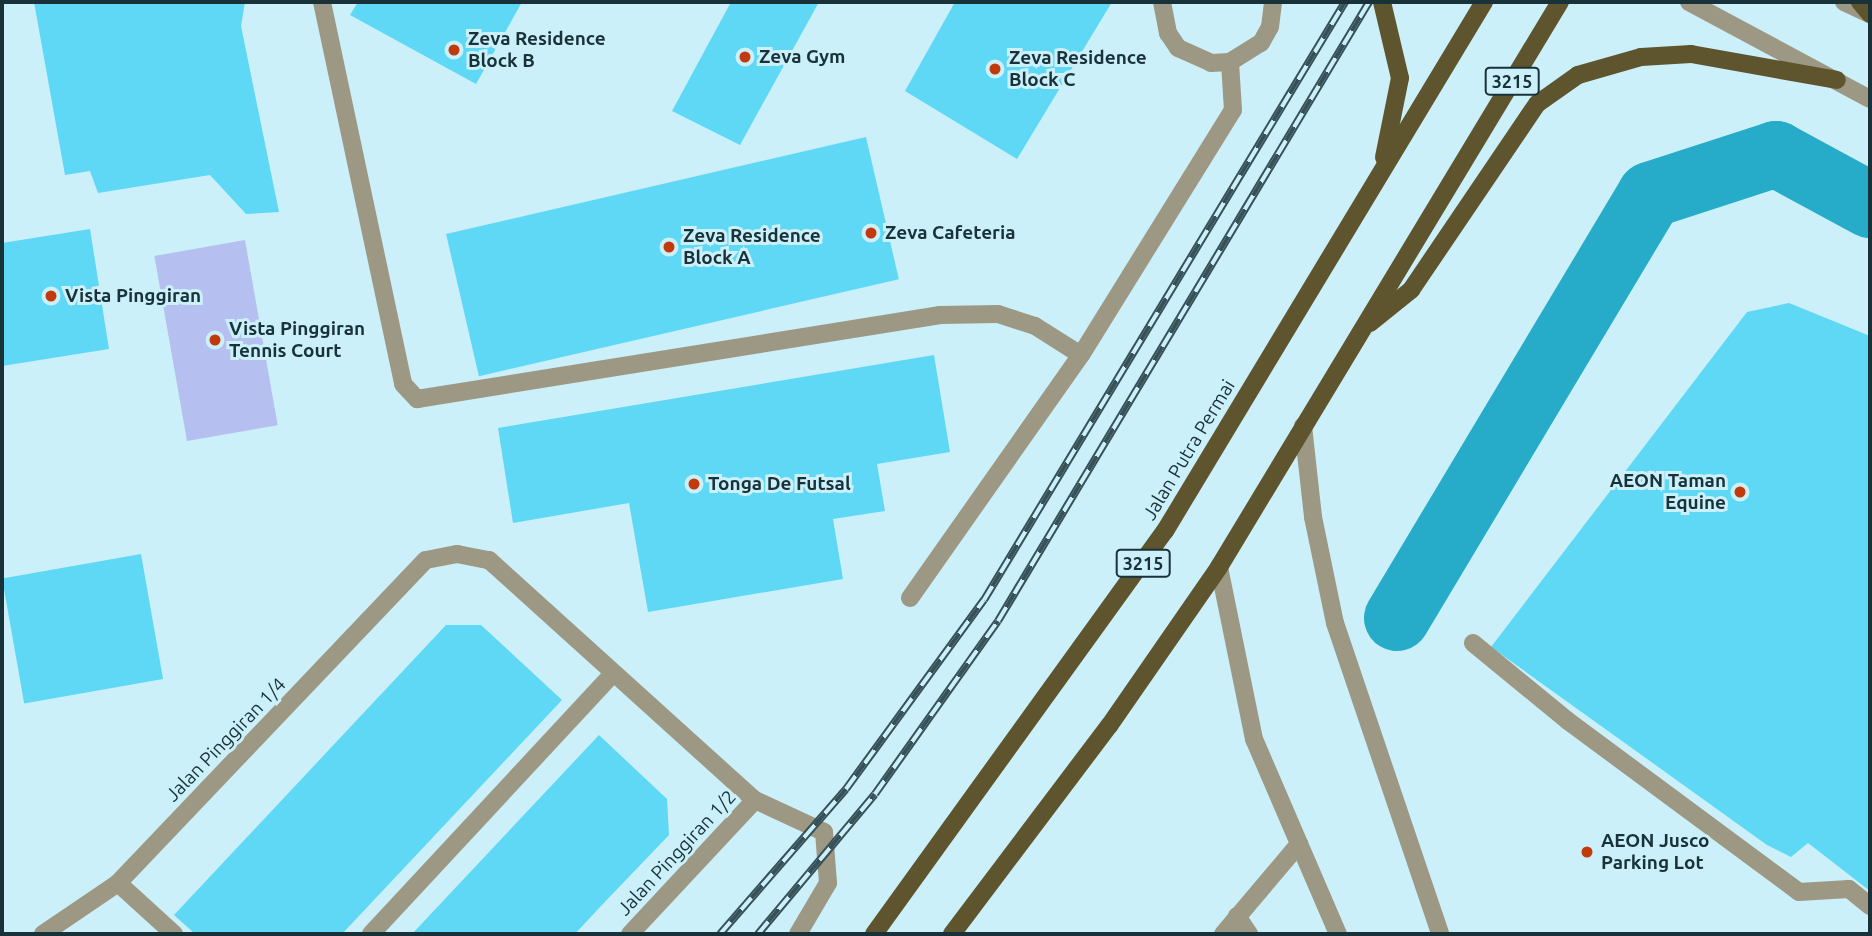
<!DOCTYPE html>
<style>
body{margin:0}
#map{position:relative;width:1872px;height:936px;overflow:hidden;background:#cbf0fa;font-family:Ubuntu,sans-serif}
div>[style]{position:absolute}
.green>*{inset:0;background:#b5bff0;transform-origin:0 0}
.river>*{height:66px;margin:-33px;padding:0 33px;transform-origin:33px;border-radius:33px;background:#26acc8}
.building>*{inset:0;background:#5ed8f5;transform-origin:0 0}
.service>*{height:18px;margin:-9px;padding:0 9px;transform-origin:9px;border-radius:9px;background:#9d9883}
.minor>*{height:18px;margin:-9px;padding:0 9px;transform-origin:9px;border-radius:9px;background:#9d9883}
.tertiary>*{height:18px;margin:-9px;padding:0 9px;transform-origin:9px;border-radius:9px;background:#9d9883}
.primary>*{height:18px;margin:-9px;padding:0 9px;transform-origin:9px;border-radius:9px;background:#5e552e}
.rail>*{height:8px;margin-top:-4px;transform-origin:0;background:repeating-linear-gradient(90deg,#cbf0fa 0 16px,#365158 0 32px);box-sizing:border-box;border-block:2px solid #365158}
.dots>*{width:19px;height:19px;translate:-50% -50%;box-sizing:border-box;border:4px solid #cbf0fa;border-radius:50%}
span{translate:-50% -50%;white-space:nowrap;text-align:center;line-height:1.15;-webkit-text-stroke:6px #cbf0fa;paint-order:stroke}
.shield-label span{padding:2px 5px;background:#cbf0fa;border:2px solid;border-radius:5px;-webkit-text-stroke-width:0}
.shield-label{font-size:18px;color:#193239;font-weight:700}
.poi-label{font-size:19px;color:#193239;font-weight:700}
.left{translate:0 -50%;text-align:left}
.right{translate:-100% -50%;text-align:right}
.street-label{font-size:19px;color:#193239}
.frame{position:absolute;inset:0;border:4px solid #193239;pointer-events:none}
</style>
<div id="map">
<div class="green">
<i style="left:245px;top:240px;width:188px;height:92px;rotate:80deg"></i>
</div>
<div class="river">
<i style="left:1397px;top:618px;width:493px;rotate:-59.1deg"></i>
<i style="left:1650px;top:195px;width:133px;rotate:-18deg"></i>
<i style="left:1776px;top:154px;width:107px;rotate:28.5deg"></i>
</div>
<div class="building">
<i style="clip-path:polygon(34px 2px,245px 2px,241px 26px,279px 212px,246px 214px,210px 175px,98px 193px,90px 171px,65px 175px)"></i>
<i style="clip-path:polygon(358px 2px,522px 2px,476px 84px,350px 15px)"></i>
<i style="clip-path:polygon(731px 2px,819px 2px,740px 145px,672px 111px)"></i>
<i style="clip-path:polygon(955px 2px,1112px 2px,1017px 159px,905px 91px)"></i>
<i style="left:866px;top:137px;width:146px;height:431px;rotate:77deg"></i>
<i style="clip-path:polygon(90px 229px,109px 349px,2px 366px,2px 243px)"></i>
<i style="clip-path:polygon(1789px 303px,1870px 336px,1870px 891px,1808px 843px,1791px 857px,1767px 845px,1491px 647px,1747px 312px)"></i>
<i style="clip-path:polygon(934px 355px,950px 452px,877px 464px,885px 511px,833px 519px,843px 579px,648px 612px,629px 503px,513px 523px,498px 428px)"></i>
<i style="left:141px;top:554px;width:127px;height:141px;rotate:80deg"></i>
<i style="clip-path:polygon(446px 625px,481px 625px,562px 700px,342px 934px,195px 934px,174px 915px)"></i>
<i style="clip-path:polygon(599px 735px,667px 799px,669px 835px,600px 907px,575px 934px,412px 934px)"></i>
</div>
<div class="service">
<i style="left:322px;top:2px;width:390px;rotate:78deg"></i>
<i style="left:403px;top:384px;width:21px;rotate:47deg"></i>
<i style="left:417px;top:399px;width:530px;rotate:-9.12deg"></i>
<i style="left:940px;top:315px;width:58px;rotate:-1deg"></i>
<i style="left:998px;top:314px;width:39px;rotate:18deg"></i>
<i style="left:1035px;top:326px;width:54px;rotate:32.2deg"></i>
<i style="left:1162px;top:2px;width:32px;rotate:79deg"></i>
<i style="left:1168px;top:33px;width:18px;rotate:56deg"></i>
<i style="left:1178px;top:48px;width:36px;rotate:24deg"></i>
<i style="left:1211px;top:63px;width:19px;rotate:-3deg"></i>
<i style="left:1230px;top:62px;width:36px;rotate:-32deg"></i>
<i style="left:1261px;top:43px;width:18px;rotate:-61deg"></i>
<i style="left:1270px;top:27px;width:25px;rotate:-83deg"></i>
<i style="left:1219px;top:567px;width:176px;rotate:78.5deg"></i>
<i style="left:1254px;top:739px;width:212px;rotate:66.7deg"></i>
<i style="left:910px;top:598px;width:297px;rotate:-54.9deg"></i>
<i style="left:1081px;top:355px;width:288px;rotate:-58.2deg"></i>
<i style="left:1233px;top:110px;width:48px;rotate:-93.6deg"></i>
<i style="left:1473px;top:643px;width:123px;rotate:39.4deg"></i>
<i style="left:1568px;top:721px;width:287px;rotate:36.5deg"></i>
<i style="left:1799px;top:892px;width:50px;rotate:-3.4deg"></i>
<i style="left:1849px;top:889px;width:27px;rotate:39deg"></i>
<i style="left:755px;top:800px;width:76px;rotate:24.9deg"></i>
<i style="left:824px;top:832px;width:51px;rotate:85.5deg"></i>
<i style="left:828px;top:883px;width:59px;rotate:120.5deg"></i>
<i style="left:118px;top:883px;width:76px;rotate:42.3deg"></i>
<i style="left:1237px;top:916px;width:22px;rotate:56deg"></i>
<i style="left:371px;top:934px;width:354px;rotate:-47.1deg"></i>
<i style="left:1223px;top:934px;width:118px;rotate:-49.8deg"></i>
</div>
<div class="minor">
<i style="left:1303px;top:426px;width:92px;rotate:83.7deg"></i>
<i style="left:1313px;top:517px;width:108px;rotate:78.3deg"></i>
<i style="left:1335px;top:623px;width:328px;rotate:71.3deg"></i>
<i style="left:43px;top:934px;width:91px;rotate:-34.2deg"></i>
<i style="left:118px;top:883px;width:446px;rotate:-46.4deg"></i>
<i style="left:426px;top:560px;width:32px;rotate:-11deg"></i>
<i style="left:457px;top:554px;width:33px;rotate:11deg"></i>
<i style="left:489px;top:560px;width:358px;rotate:42.1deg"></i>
<i style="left:755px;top:800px;width:183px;rotate:133deg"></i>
</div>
<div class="tertiary">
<i style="left:1689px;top:2px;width:205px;rotate:28.2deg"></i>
<i style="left:1844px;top:2px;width:29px;rotate:25deg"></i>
</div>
<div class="primary">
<i style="left:1382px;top:2px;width:78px;rotate:76.7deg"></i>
<i style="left:1400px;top:78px;width:81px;rotate:101.4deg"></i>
<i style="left:1860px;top:2px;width:16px;rotate:50deg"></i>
<i style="left:1370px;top:323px;width:53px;rotate:-38.8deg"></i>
<i style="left:1411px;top:290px;width:225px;rotate:-55.9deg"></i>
<i style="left:1537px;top:104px;width:50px;rotate:-35.3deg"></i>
<i style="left:1578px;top:75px;width:66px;rotate:-15.9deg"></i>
<i style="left:1641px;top:57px;width:50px;rotate:-3.4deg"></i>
<i style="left:1691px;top:54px;width:148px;rotate:10.1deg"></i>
<i style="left:874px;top:934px;width:497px;rotate:-54.2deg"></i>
<i style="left:1165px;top:531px;width:618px;rotate:-58.91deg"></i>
<i style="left:952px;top:934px;width:261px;rotate:-53deg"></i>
<i style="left:1109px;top:726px;width:193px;rotate:-55.3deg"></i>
<i style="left:1219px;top:567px;width:660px;rotate:-58.89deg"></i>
</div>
<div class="rail">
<i style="left:720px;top:934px;width:192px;rotate:-49deg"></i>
<i style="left:846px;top:789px;width:234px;rotate:-53.9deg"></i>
<i style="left:984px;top:600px;width:699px;rotate:-58.88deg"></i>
<i style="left:758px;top:934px;width:182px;rotate:-50.1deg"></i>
<i style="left:875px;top:794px;width:212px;rotate:-54.6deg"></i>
<i style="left:998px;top:621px;width:722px;rotate:-59.06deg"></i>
</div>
<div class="dots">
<i style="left:454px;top:50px;background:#c2390c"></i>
<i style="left:745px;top:57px;background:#c2390c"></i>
<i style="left:995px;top:69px;background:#c2390c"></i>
<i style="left:871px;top:233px;background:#c2390c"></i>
<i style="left:669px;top:247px;background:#c2390c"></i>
<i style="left:51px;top:296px;background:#c2390c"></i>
<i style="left:215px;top:340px;background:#c2390c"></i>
<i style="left:694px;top:484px;background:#c2390c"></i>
<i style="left:1740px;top:492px;background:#c2390c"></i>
<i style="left:1587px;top:852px;background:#c2390c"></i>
</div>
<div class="shield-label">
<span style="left:1512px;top:81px">3215</span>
<span style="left:1143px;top:563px">3215</span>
</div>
<div class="poi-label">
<span class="left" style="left:468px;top:50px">Zeva Residence<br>Block B</span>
<span class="left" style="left:759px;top:57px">Zeva Gym</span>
<span class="left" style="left:1009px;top:69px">Zeva Residence<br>Block C</span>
<span class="left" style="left:885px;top:233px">Zeva Cafeteria</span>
<span class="left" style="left:683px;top:247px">Zeva Residence<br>Block A</span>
<span class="left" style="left:65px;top:296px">Vista Pinggiran</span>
<span class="left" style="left:229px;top:340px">Vista Pinggiran<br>Tennis Court</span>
<span class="right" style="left:1726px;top:492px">AEON Taman<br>Equine</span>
<span class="left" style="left:708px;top:484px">Tonga De Futsal</span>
<span class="left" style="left:1601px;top:852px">AEON Jusco<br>Parking Lot</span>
</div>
<div class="street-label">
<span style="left:1189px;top:450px;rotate:-59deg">Jalan Putra Permai</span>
<span style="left:226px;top:740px;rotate:-46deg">Jalan Pinggiran 1/4</span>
<span style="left:677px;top:853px;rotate:-47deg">Jalan Pinggiran 1/2</span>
</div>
<div class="frame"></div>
</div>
